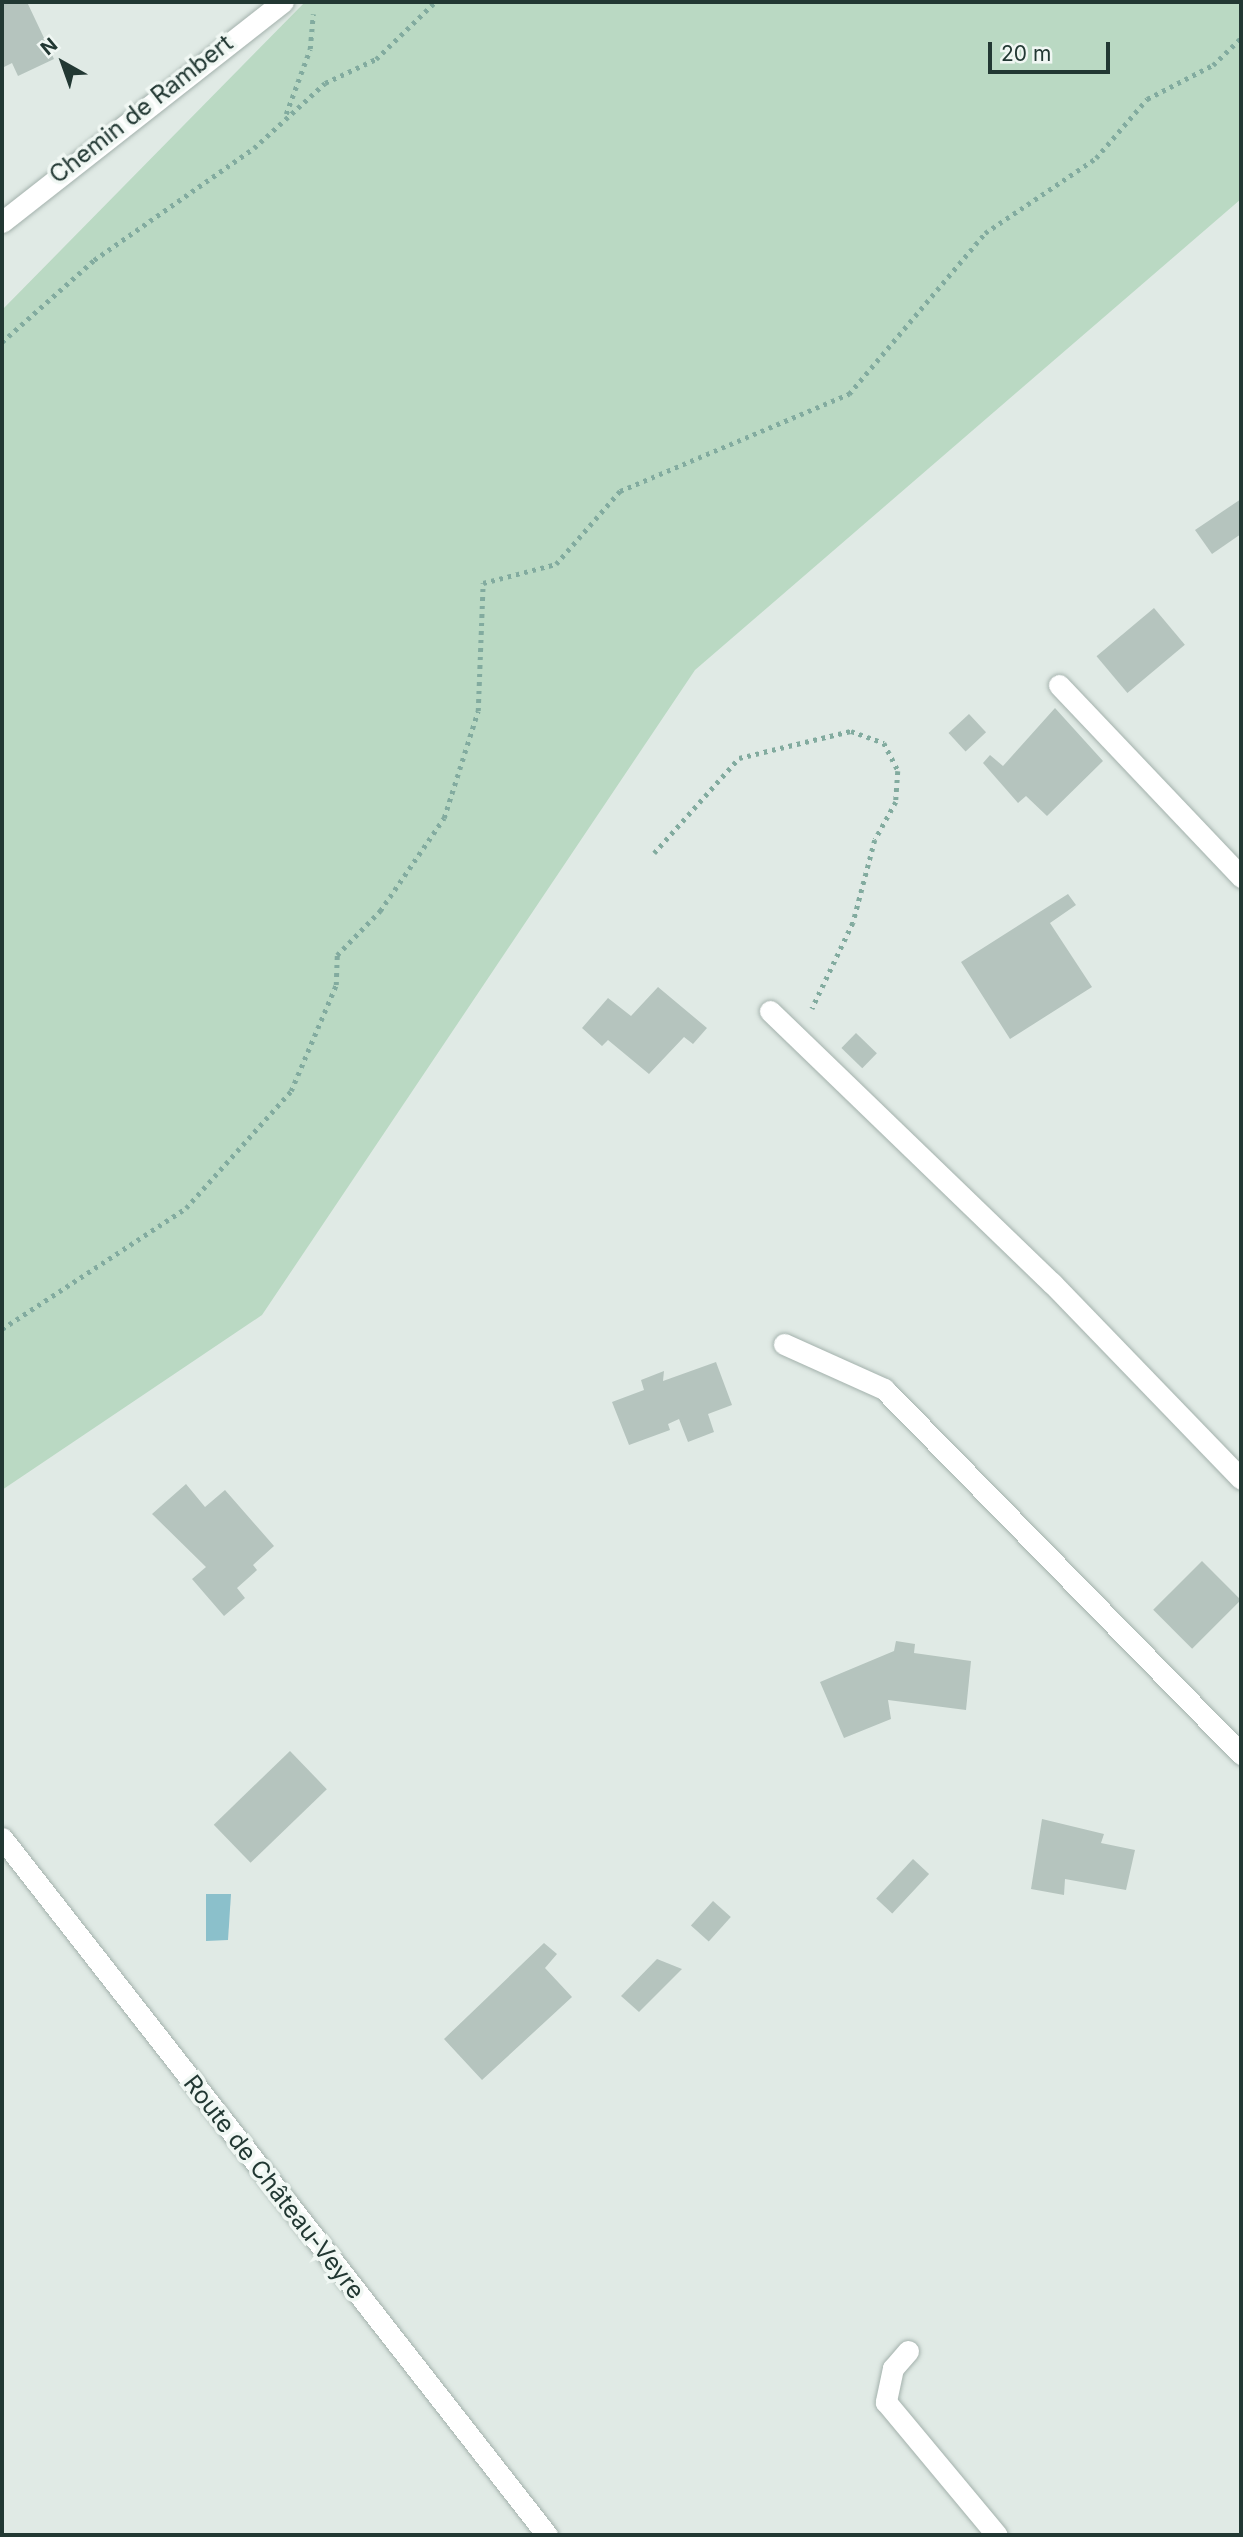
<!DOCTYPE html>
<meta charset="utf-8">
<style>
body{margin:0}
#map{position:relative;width:1243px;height:2537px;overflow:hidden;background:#e0eae5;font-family:Inter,sans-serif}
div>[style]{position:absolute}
.green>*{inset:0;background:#bad9c3}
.water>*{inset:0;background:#8bc0cb}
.building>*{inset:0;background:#b5c4be;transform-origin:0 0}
.path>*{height:4.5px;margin-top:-2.25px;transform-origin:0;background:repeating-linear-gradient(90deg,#82ab9f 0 3.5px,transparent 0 8.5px)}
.roads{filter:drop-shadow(0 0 2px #a3b1ac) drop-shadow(0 0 2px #a3b1ac)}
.street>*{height:21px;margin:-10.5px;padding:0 10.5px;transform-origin:10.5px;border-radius:10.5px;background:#fff}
span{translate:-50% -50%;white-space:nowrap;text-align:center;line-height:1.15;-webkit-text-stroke:7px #f0f7f3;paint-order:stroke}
.street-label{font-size:24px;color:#223833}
.frame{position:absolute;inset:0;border:4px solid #223833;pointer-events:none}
.north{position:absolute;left:28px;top:28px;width:70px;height:70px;-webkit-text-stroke:5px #f0f7f3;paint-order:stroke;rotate:320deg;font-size:19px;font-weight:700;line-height:28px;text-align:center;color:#223833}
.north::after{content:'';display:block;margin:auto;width:24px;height:32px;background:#223833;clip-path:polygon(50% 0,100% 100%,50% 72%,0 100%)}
.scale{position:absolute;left:988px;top:42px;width:122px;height:32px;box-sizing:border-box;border:4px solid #223833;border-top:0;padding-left:9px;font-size:21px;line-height:24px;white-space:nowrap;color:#223833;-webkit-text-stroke:5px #f0f7f3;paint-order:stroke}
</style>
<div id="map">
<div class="green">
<i style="clip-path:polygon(305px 2px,1241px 2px,1241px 199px,695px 670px,262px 1315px,2px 1490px,2px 310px)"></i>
</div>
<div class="water">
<i style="clip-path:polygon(206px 1894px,231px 1894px,228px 1940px,206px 1941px)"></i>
</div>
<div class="building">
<i style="clip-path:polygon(2px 2px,27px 2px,54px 59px,18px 76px,12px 63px,2px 68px)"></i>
<i style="clip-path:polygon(1241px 499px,1241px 534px,1212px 554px,1195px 530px)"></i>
<i style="left:1154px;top:608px;width:48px;height:75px;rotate:50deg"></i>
<i style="clip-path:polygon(1055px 708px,1103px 761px,1047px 816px,1026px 796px,1018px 803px,983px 763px,990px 755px,1003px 766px)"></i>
<i style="left:969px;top:714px;width:25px;height:28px;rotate:47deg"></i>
<i style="clip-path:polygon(1068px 894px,1076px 905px,1050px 923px,1092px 987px,1010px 1039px,961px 962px)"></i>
<i style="clip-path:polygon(658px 987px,707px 1028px,693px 1044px,684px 1037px,649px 1074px,608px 1040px,602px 1046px,582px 1028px,608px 998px,631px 1016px)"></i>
<i style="left:856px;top:1033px;width:29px;height:21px;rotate:44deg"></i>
<i style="clip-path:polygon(716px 1362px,732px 1405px,708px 1414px,714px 1432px,688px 1442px,679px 1419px,668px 1424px,670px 1430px,629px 1445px,612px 1402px,644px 1390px,641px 1380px,664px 1371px,663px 1381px)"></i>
<i style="clip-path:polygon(186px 1484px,205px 1507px,225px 1490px,274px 1546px,253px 1565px,257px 1570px,237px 1588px,245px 1598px,224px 1616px,192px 1579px,206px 1567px,152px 1514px)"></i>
<i style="left:1202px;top:1561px;width:55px;height:69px;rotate:45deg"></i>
<i style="clip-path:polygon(896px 1641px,915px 1644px,914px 1653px,971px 1661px,966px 1710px,888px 1700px,891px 1719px,844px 1738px,820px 1682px,894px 1651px)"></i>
<i style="left:290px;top:1751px;width:53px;height:106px;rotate:46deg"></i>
<i style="clip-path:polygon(1042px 1819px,1104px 1834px,1101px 1843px,1135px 1850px,1126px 1890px,1065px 1879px,1064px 1895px,1031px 1889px)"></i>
<i style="left:913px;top:1859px;width:22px;height:54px;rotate:43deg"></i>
<i style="left:713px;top:1901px;width:24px;height:33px;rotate:42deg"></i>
<i style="clip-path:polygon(544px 1943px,557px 1954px,545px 1968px,572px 1997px,482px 2080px,444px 2039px)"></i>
<i style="clip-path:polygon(657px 1959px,682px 1969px,639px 2012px,621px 1996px)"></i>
</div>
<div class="path">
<i style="left:286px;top:114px;width:69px;rotate:-69.7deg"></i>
<i style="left:310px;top:49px;width:35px;rotate:-85deg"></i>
<i style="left:2px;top:342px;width:123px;rotate:-41.7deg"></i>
<i style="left:94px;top:260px;width:195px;rotate:-35deg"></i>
<i style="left:254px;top:148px;width:96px;rotate:-42.5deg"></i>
<i style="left:325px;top:83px;width:56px;rotate:-25.2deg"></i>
<i style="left:376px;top:59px;width:82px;rotate:-44deg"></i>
<i style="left:654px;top:853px;width:127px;rotate:-48.2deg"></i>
<i style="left:739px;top:758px;width:115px;rotate:-13.6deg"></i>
<i style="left:851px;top:731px;width:35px;rotate:20deg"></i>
<i style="left:884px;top:743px;width:31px;rotate:63deg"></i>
<i style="left:898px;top:771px;width:31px;rotate:94deg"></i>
<i style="left:896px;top:802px;width:43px;rotate:118.9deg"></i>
<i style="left:875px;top:840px;width:86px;rotate:104.8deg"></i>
<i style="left:853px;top:923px;width:95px;rotate:115.5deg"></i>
<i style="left:2px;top:1329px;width:220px;rotate:-33.3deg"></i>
<i style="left:186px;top:1208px;width:157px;rotate:-48.1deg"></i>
<i style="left:291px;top:1091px;width:115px;rotate:-67deg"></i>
<i style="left:336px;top:985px;width:30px;rotate:-88deg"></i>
<i style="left:337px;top:955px;width:62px;rotate:-45.7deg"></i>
<i style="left:380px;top:911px;width:113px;rotate:-55.5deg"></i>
<i style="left:444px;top:818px;width:112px;rotate:-72.4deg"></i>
<i style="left:478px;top:711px;width:128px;rotate:-87.8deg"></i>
<i style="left:483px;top:583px;width:75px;rotate:-14.6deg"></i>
<i style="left:556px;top:564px;width:97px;rotate:-48.8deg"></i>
<i style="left:620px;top:491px;width:249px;rotate:-23deg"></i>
<i style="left:849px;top:394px;width:211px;rotate:-49.8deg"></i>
<i style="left:985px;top:233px;width:134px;rotate:-34deg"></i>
<i style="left:1096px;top:158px;width:78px;rotate:-49.2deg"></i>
<i style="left:1147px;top:99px;width:74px;rotate:-27.3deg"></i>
<i style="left:1213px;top:65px;width:39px;rotate:-44deg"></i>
</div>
<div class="roads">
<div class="street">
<i style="left:2px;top:222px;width:357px;rotate:-38.1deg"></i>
<i style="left:1059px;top:685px;width:265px;rotate:46.5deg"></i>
<i style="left:770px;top:1011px;width:392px;rotate:44deg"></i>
<i style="left:1052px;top:1283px;width:272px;rotate:46deg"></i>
<i style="left:784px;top:1344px;width:110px;rotate:24.2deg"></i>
<i style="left:884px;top:1389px;width:511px;rotate:45.63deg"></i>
<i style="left:2px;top:1838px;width:885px;rotate:51.98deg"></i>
<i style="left:908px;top:2351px;width:23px;rotate:131deg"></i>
<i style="left:893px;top:2368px;width:35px;rotate:102deg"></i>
<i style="left:886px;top:2402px;width:173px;rotate:50.2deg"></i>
</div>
</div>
<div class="street-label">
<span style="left:141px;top:109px;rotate:-38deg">Chemin de Rambert</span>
<span style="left:274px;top:2187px;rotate:52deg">Route de Château-Veyre</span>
</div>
<div class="frame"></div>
<div class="north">N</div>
<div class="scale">20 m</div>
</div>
